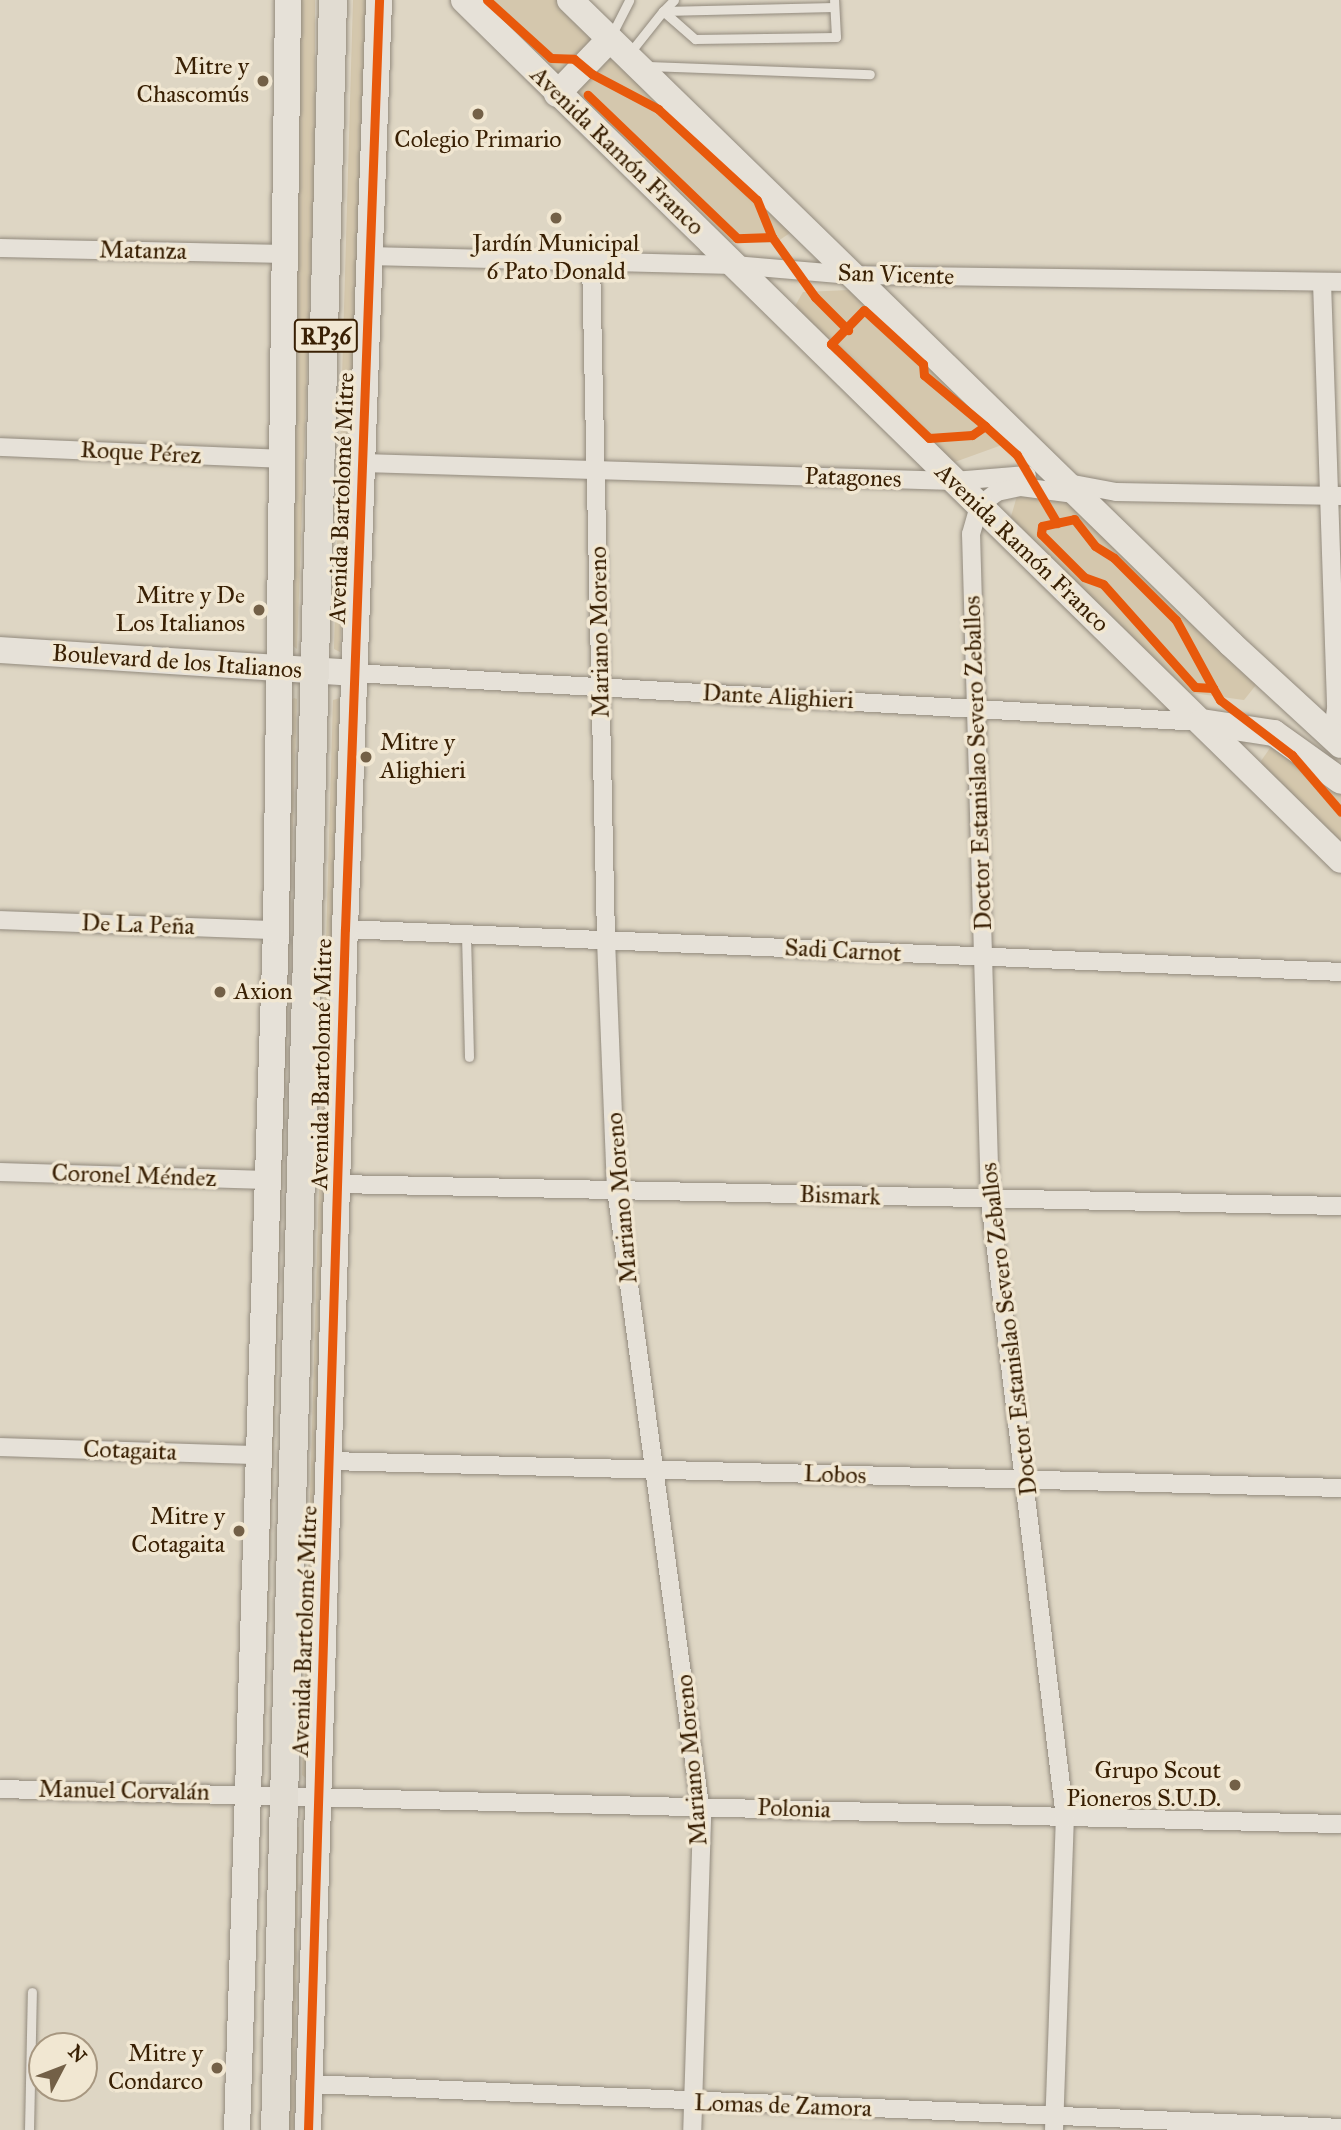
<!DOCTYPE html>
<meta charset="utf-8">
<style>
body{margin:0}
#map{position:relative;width:1341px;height:2130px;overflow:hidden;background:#ded6c4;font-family:"IM FELL Great Primer",serif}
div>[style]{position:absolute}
.green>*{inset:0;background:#d4c7ad}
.roads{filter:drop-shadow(0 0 2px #928a7d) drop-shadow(0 0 2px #928a7d)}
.lane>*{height:9px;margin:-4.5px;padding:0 4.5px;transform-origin:4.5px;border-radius:4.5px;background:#e6e1d8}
.street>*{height:18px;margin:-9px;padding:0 9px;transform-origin:9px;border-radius:9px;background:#e6e1d8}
.secondary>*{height:26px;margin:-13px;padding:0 13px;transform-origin:13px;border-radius:13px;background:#e6e1d8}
.primary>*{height:28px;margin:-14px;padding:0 14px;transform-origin:14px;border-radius:14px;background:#e1dcd2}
.cycleway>*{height:9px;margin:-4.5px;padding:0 4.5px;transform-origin:4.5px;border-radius:4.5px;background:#e8590c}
.dots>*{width:19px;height:19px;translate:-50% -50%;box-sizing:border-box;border:4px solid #f1e7d2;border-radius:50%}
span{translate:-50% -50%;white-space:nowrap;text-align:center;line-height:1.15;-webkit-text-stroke:7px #f1e7d2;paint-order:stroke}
.shield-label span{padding:2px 5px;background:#f1e7d2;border:2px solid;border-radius:5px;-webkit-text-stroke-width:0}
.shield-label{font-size:23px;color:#392004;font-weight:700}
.poi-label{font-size:24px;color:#392004}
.right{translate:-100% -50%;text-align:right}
.left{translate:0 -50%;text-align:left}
.street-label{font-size:24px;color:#392004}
.north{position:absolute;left:28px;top:2032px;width:70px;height:70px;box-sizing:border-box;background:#f1e7d2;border:2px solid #a79780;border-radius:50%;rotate:48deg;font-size:19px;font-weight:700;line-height:28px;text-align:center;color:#392004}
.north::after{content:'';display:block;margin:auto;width:24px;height:32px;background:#736047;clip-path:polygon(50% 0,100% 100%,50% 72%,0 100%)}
</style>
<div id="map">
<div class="green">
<i style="clip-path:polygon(297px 0,315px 0,315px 161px,297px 649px,292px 645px)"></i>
<i style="clip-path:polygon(353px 0,370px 0,340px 652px,334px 649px)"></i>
<i style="clip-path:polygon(475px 0,563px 0,790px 225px,790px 233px,775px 243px,730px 242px,720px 236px)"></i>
<i style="clip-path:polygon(849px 290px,860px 295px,1013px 441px,952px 463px,797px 316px,795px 306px,803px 292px)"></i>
<i style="clip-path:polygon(1027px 493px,1068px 502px,1253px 676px,1256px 685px,1244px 700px,1185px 692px,1010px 520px,1017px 496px)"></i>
<i style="clip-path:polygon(294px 698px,297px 699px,263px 1778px,291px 700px)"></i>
<i style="clip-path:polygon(340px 698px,307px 1779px,302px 1775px,333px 700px)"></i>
<i style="clip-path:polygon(1270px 748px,1278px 748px,1341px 789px,1341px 847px,1264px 772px,1261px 761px)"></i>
<i style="clip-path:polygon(299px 1827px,294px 2130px,286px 2130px,293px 1828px)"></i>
</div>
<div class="roads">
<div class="lane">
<i style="left:674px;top:0;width:16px;rotate:135deg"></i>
<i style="left:663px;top:11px;width:43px;rotate:41.2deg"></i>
<i style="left:695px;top:39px;width:141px;rotate:-0.8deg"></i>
<i style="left:836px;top:37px;width:37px;rotate:-93deg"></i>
<i style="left:612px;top:34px;width:38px;rotate:-63deg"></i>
<i style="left:628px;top:55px;width:56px;rotate:-51.5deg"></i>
<i style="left:663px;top:11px;width:171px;rotate:-1.3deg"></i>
<i style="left:648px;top:66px;width:222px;rotate:2.1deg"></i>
<i style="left:466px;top:934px;width:123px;rotate:88.6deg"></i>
<i style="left:29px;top:2130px;width:138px;rotate:-88.8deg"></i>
</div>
<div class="street">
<i style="left:0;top:248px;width:286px;rotate:1.2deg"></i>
<i style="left:368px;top:256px;width:366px;rotate:1.4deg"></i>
<i style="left:734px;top:265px;width:117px;rotate:4.9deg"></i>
<i style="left:851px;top:275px;width:490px;rotate:0.8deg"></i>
<i style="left:591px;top:261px;width:679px;rotate:88.73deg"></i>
<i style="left:606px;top:940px;width:249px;rotate:87.7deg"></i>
<i style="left:616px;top:1189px;width:637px;rotate:82.24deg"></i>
<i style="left:702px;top:1820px;width:310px;rotate:91.8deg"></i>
<i style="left:1322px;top:282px;width:427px;rotate:88.1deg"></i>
<i style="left:1336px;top:709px;width:27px;rotate:98deg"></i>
<i style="left:1332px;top:736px;width:9px;rotate:-18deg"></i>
<i style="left:0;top:447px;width:282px;rotate:2.4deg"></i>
<i style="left:363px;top:463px;width:591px;rotate:1.74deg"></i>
<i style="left:954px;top:481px;width:73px;rotate:-4.7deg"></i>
<i style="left:1068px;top:483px;width:49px;rotate:10.6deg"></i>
<i style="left:1116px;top:492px;width:225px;rotate:1deg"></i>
<i style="left:354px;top:673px;width:848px;rotate:3.31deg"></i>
<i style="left:0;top:920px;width:276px;rotate:2.1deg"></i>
<i style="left:345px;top:929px;width:997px;rotate:2.47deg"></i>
<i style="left:0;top:1172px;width:267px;rotate:1.7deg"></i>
<i style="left:339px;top:1184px;width:1002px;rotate:1.26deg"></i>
<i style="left:0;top:1447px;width:260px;rotate:1.8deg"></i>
<i style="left:330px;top:1461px;width:1011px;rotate:1.53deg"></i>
<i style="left:0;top:1789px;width:1341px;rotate:1.5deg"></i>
<i style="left:310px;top:2084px;width:1032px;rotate:2.44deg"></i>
<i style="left:1054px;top:2130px;width:312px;rotate:-88deg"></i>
<i style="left:1065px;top:1818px;width:622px;rotate:-96.93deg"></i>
<i style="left:990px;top:1201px;width:667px;rotate:-91.63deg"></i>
<i style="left:971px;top:534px;width:29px;rotate:-74deg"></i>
<i style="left:979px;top:506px;width:23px;rotate:-38deg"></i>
<i style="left:997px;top:492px;width:25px;rotate:-12deg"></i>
<i style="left:1021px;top:487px;width:54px;rotate:7.4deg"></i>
</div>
<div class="secondary">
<i style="left:464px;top:0;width:1228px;rotate:44.44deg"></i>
<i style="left:570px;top:0;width:923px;rotate:44.25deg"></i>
<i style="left:1231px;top:644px;width:149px;rotate:42.6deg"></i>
<i style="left:557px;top:94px;width:76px;rotate:-46.1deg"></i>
<i style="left:0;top:650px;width:355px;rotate:3.7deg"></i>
<i style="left:1201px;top:722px;width:74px;rotate:8.6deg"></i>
<i style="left:1274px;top:733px;width:82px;rotate:35.6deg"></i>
<i style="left:237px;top:2130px;width:1201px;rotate:-88.14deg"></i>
<i style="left:276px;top:930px;width:930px;rotate:-89.26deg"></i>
<i style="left:308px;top:2130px;width:1202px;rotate:-88.24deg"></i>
<i style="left:345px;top:929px;width:930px;rotate:-87.9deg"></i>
</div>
<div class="primary">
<i style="left:275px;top:2130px;width:2131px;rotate:-88.44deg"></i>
</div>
</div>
<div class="cycleway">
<i style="left:487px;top:0;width:86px;rotate:42.2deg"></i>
<i style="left:551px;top:58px;width:23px;rotate:2deg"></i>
<i style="left:574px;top:59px;width:23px;rotate:40deg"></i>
<i style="left:592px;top:74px;width:75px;rotate:27.9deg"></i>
<i style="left:658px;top:109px;width:134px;rotate:42.6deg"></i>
<i style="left:757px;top:200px;width:40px;rotate:68deg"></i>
<i style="left:772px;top:237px;width:35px;rotate:178deg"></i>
<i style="left:737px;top:238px;width:207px;rotate:-136.2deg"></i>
<i style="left:772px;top:237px;width:74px;rotate:54.4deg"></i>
<i style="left:815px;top:297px;width:47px;rotate:45deg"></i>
<i style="left:864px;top:310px;width:80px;rotate:42.5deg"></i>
<i style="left:923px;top:364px;width:11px;rotate:85deg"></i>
<i style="left:924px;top:375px;width:80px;rotate:39.9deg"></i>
<i style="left:985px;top:426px;width:16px;rotate:145deg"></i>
<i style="left:972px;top:435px;width:43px;rotate:176deg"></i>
<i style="left:929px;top:438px;width:136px;rotate:-136.2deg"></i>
<i style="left:831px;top:344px;width:47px;rotate:-45.9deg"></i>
<i style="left:985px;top:426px;width:43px;rotate:42.2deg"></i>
<i style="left:1017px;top:455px;width:79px;rotate:59.5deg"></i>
<i style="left:1213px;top:688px;width:18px;rotate:-177deg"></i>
<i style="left:1195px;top:687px;width:138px;rotate:-131.8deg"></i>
<i style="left:1103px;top:584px;width:20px;rotate:-160deg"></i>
<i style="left:1084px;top:577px;width:61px;rotate:-135deg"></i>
<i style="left:1041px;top:534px;width:8px;rotate:-83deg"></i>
<i style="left:1042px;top:526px;width:33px;rotate:-12deg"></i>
<i style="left:1074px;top:519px;width:34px;rotate:52deg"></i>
<i style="left:1095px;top:546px;width:22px;rotate:32deg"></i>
<i style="left:1114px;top:558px;width:88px;rotate:45deg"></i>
<i style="left:1176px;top:620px;width:77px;rotate:61.4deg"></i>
<i style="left:1213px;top:688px;width:14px;rotate:60deg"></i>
<i style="left:1220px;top:700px;width:91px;rotate:37.4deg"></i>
<i style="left:1292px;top:755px;width:75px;rotate:49.3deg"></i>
<i style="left:308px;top:2130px;width:1202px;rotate:-88.24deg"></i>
<i style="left:345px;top:929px;width:930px;rotate:-87.9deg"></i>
</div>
<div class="dots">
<i style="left:263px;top:81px;background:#736047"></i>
<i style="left:478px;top:114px;background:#736047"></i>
<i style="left:556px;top:218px;background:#736047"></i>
<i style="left:259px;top:610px;background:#736047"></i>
<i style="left:366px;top:757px;background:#736047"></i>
<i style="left:220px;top:992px;background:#736047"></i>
<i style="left:239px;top:1531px;background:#736047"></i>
<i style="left:1235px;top:1785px;background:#736047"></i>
<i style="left:217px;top:2068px;background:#736047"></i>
</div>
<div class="shield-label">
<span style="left:326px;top:336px">RP36</span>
</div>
<div class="poi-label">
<span class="right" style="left:249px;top:81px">Mitre y<br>Chascomús</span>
<span style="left:478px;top:140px">Colegio Primario</span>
<span style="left:556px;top:258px">Jardín Municipal<br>6 Pato Donald</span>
<span class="right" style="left:245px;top:610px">Mitre y De<br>Los Italianos</span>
<span class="left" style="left:380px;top:757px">Mitre y<br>Alighieri</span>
<span class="left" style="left:234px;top:992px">Axion</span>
<span class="right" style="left:225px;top:1531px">Mitre y<br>Cotagaita</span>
<span class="right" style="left:1221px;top:1785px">Grupo Scout<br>Pioneros S.U.D.</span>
<span class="right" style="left:203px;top:2068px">Mitre y<br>Condarco</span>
</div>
<div class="street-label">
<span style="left:617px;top:151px;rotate:44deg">Avenida Ramón Franco</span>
<span style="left:143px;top:251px;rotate:1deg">Matanza</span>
<span style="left:896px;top:275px;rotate:2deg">San Vicente</span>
<span style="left:141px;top:453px;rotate:3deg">Roque Pérez</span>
<span style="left:853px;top:478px;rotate:2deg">Patagones</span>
<span style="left:342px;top:498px;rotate:-88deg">Avenida Bartolomé Mitre</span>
<span style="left:1022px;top:548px;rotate:44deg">Avenida Ramón Franco</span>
<span style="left:600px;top:632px;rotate:-91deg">Mariano Moreno</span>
<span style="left:177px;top:662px;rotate:4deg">Boulevard de los Italianos</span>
<span style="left:778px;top:697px;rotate:3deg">Dante Alighieri</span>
<span style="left:978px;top:763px;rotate:-92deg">Doctor Estanislao Severo Zeballos</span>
<span style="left:138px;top:925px;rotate:2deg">De La Peña</span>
<span style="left:843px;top:951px;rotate:3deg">Sadi Carnot</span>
<span style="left:322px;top:1064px;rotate:-89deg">Avenida Bartolomé Mitre</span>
<span style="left:134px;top:1176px;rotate:2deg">Coronel Méndez</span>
<span style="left:840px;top:1196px;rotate:2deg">Bismark</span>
<span style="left:622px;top:1198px;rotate:-95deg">Mariano Moreno</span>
<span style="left:1009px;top:1329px;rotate:-97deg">Doctor Estanislao Severo Zeballos</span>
<span style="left:130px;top:1451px;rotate:2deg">Cotagaita</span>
<span style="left:835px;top:1475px;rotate:2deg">Lobos</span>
<span style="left:305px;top:1631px;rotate:-88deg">Avenida Bartolomé Mitre</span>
<span style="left:692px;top:1760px;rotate:-95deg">Mariano Moreno</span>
<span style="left:124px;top:1791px;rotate:1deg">Manuel Corvalán</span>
<span style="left:794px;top:1809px;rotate:2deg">Polonia</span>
<span style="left:783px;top:2106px;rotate:2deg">Lomas de Zamora</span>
</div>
<div class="north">N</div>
</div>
